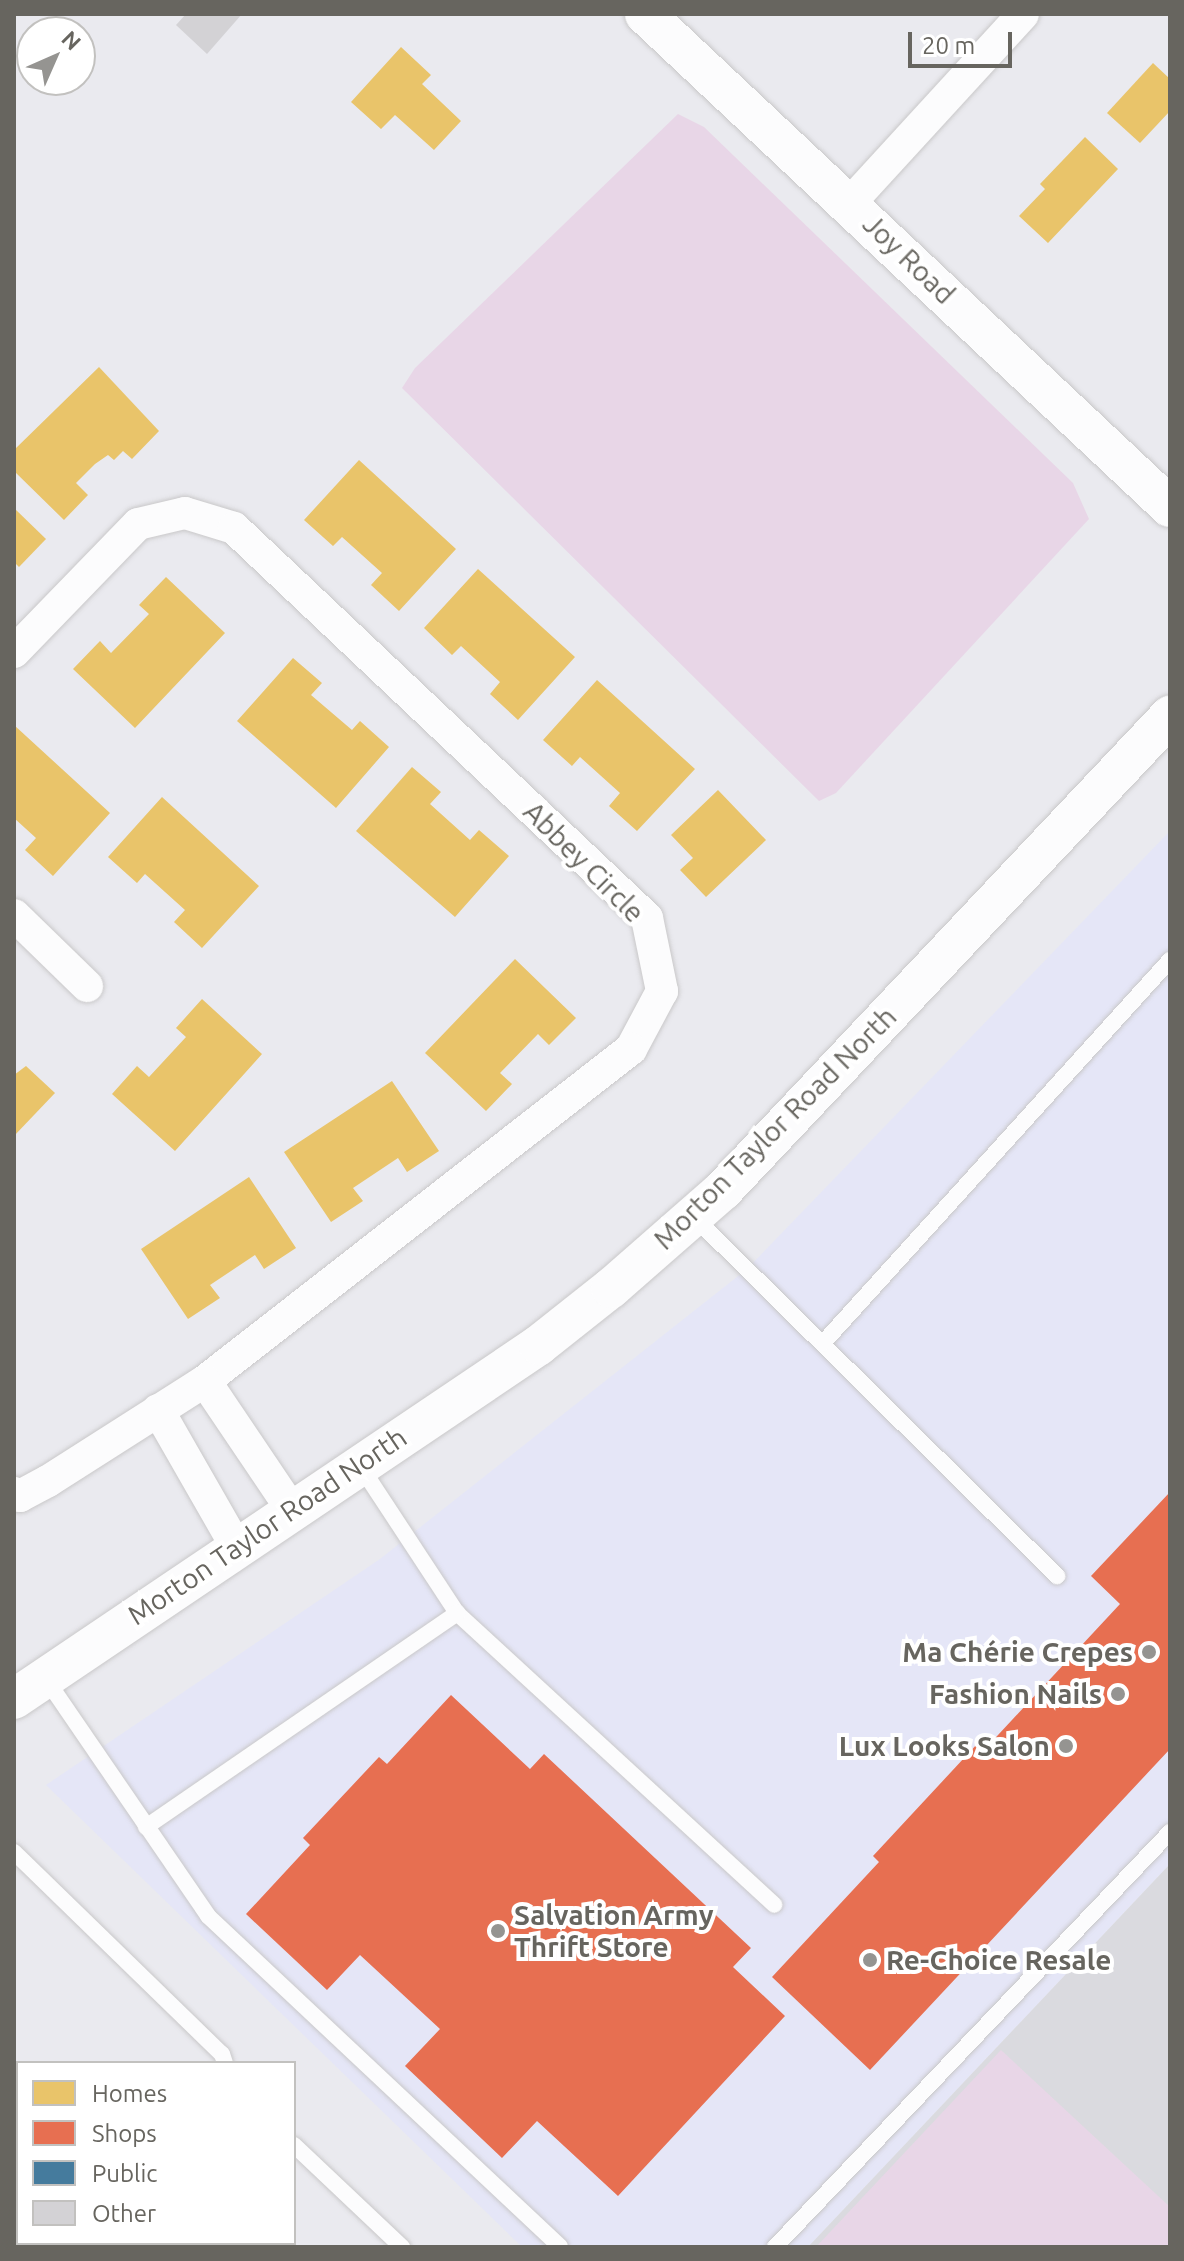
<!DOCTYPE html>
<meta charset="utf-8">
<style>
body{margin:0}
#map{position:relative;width:1184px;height:2261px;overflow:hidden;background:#eaeaef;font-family:Ubuntu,sans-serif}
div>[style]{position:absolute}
.commercial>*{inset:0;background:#e5e6f7}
.industrial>*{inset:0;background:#dadadf}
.green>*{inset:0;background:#e8d6e7}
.homes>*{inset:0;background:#e9c46a}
.shops>*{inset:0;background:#e76f51}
.public>*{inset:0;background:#457b9d}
.building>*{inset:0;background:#d3d2d5}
.roads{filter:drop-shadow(0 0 2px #c9c8c9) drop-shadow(0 0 2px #c9c8c9)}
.service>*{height:16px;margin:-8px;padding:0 8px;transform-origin:8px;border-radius:8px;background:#fcfcfd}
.minor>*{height:32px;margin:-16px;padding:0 16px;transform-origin:16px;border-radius:16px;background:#fcfcfd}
.tertiary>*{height:40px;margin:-20px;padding:0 20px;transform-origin:20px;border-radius:20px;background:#fcfcfd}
.dots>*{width:22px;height:22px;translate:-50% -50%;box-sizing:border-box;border:4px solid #fff;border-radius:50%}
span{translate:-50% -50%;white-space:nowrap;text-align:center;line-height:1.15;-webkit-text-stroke:8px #fff;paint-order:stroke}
.street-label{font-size:28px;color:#67655f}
.poi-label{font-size:28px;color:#67655f;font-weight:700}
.right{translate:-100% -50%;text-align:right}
.left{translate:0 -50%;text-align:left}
.frame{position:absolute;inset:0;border:16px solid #67655f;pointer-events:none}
.legend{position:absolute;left:16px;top:2061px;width:280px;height:184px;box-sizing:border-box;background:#fff;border:2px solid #c2c1bf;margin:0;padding:10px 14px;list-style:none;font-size:24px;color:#67655f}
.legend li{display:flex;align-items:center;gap:16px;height:40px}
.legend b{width:40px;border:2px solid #c2c1bf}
.north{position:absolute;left:16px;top:16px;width:80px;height:80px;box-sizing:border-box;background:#fff;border:2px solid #c2c1bf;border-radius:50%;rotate:45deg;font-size:22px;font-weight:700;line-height:32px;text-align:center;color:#67655f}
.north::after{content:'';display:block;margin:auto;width:28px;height:36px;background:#959491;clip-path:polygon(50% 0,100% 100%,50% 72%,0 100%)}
.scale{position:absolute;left:908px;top:32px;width:104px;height:36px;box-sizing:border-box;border:4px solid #67655f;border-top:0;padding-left:10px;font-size:24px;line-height:28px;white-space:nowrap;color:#67655f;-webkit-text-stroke:6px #fff;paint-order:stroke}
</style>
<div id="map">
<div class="commercial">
<i style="clip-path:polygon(1170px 831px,1170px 1864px,808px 2247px,522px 2247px,46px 1785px,380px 1559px,747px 1269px)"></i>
</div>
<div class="industrial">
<i style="clip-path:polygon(1170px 1864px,1170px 2247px,808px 2247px)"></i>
</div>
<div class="green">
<i style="clip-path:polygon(678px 114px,704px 127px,1073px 483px,1089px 519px,836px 793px,819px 801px,402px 388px,415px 368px)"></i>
<i style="clip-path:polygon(1001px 2050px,1170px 2207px,1170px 2247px,816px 2247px)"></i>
</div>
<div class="homes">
<i style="clip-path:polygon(401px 47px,431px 75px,422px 84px,461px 121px,434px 150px,395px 115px,381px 129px,351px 102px)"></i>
<i style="clip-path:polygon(1153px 63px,1170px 79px,1170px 111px,1140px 143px,1107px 113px)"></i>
<i style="clip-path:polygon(1085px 137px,1118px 169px,1048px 243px,1019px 216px,1045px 189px,1040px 184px)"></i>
<i style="clip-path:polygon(99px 367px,159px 431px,132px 459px,123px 451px,114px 460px,108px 455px,95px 464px,76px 483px,88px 495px,64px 520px,14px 471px,14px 450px)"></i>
<i style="clip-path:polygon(359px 460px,456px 549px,399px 611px,371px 585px,382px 573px,342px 537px,333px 546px,304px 520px)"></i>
<i style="clip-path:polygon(14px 508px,46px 539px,19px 567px,14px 562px)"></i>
<i style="clip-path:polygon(478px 569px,575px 657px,518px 720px,490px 694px,500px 682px,461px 646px,452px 655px,424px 628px)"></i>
<i style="clip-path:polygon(166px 577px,225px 633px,135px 728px,73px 669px,100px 641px,111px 653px,149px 614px,139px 605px)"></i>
<i style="clip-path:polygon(293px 658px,322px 683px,311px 695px,352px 730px,360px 721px,389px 747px,336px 808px,237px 721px)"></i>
<i style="clip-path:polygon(597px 680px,695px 769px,637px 831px,609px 806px,620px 793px,580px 757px,572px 766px,543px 740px)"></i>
<i style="clip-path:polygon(14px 725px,110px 813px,53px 876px,25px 850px,36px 838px,14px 818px)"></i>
<i style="clip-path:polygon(412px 767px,441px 792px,430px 804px,470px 840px,479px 830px,509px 856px,455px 917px,356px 831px)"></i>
<i style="clip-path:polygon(718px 790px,766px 840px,706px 897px,680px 870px,693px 858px,671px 835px)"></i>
<i style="clip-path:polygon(162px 797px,259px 886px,202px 948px,174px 922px,185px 910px,145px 874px,137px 883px,108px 857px)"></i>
<i style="clip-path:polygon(515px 959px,576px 1018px,549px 1045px,538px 1034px,500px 1073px,512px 1084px,486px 1111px,425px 1053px)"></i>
<i style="clip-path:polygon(202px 999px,262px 1054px,175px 1151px,112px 1094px,137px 1066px,149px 1077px,186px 1037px,176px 1028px)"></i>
<i style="clip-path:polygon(26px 1066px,55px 1093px,14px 1136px,14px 1075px)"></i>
<i style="clip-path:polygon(392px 1081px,439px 1151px,407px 1172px,398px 1158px,353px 1188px,363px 1201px,331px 1222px,284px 1152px)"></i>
<i style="clip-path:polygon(249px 1177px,296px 1248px,264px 1269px,255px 1255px,210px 1285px,220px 1298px,188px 1319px,141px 1249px)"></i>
</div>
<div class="shops">
<i style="clip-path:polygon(1170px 1492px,1170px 1749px,870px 2070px,772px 1977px,879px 1862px,873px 1856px,978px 1743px,985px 1749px,1120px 1604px,1091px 1576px)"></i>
<i style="clip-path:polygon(451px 1695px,530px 1769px,544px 1754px,751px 1948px,733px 1967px,785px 2016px,618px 2196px,537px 2121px,502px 2158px,405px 2066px,440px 2029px,360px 1955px,327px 1990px,246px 1914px,310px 1845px,303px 1838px,379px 1757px,387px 1764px)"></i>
</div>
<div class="public">
<i style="clip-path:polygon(18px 2178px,18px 2243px,42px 2243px,39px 2247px,14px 2247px)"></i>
</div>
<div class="building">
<i style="clip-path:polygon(186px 14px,242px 14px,207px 54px,176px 25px)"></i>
</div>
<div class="roads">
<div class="service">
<i style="left:694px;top:1217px;width:511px;rotate:44.68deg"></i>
<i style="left:823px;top:1343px;width:517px;rotate:-47.82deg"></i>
<i style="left:361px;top:1467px;width:175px;rotate:56.7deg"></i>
<i style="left:457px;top:1613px;width:431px;rotate:42.6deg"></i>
<i style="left:46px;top:1679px;width:287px;rotate:55.6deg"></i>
<i style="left:208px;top:1916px;width:483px;rotate:43.2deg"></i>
<i style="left:146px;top:1827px;width:378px;rotate:-34.5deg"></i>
<i style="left:14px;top:1852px;width:290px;rotate:44.2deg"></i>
<i style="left:222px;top:2054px;width:9px;rotate:72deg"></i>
<i style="left:294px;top:2145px;width:149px;rotate:43.4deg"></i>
<i style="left:94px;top:2247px;width:5px;rotate:-53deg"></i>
<i style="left:775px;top:2247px;width:573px;rotate:-46.41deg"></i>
</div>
<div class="minor">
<i style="left:850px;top:203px;width:256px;rotate:-47.5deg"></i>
<i style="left:14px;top:652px;width:178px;rotate:-45.9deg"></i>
<i style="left:138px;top:524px;width:48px;rotate:-13.2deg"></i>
<i style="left:185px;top:513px;width:51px;rotate:17deg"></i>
<i style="left:234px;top:528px;width:568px;rotate:43.36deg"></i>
<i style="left:647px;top:918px;width:75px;rotate:78.4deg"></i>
<i style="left:662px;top:991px;width:66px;rotate:118.1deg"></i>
<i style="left:631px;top:1049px;width:540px;rotate:142.07deg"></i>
<i style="left:205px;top:1381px;width:186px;rotate:147.5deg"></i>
<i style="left:48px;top:1481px;width:32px;rotate:152deg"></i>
<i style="left:20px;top:1496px;width:7px;rotate:-153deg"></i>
<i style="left:14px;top:915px;width:102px;rotate:44.2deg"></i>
<i style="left:205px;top:1381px;width:156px;rotate:56deg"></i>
<i style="left:158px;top:1410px;width:157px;rotate:60.2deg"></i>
</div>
<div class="tertiary">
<i style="left:645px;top:14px;width:720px;rotate:43.2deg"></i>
<i style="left:14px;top:1699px;width:633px;rotate:-33.99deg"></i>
<i style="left:539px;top:1345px;width:92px;rotate:-38.4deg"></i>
<i style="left:611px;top:1288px;width:149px;rotate:-41.2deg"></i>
<i style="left:723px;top:1190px;width:652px;rotate:-46.68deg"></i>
</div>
</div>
<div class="dots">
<i style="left:1149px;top:1652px;background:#959491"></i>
<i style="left:1118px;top:1694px;background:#959491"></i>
<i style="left:1066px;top:1746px;background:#959491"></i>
<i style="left:498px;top:1931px;background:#959491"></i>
<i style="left:870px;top:1960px;background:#959491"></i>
</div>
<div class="street-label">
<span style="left:909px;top:259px;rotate:44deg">Joy Road</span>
<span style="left:584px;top:862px;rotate:45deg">Abbey Circle</span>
<span style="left:775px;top:1128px;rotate:-45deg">Morton Taylor Road North</span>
<span style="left:267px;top:1526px;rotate:-34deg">Morton Taylor Road North</span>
</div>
<div class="poi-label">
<span class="right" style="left:1133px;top:1652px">Ma Chérie Crepes</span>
<span class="right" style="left:1102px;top:1694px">Fashion Nails</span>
<span class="right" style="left:1050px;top:1746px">Lux Looks Salon</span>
<span class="left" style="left:514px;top:1931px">Salvation Army<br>Thrift Store</span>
<span class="left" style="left:886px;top:1960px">Re-Choice Resale</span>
</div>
<div class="frame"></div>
<ul class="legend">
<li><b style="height:22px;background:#e9c46a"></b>Homes</li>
<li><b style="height:22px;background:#e76f51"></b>Shops</li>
<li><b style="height:22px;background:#457b9d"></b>Public</li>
<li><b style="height:22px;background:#d3d2d5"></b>Other</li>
</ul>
<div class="north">N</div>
<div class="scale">20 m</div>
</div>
